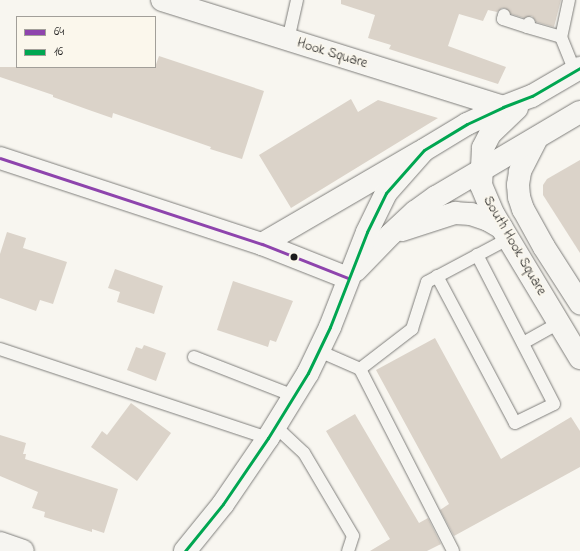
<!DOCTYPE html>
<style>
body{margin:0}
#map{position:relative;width:580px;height:551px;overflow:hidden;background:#f8f6f0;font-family:"Indie Flower",sans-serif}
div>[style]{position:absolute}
.building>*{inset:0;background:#dbd3c9}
.roads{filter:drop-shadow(0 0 1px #7f7e7b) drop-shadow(0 0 1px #7f7e7b)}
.lane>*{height:12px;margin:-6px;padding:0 6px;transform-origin:6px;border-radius:6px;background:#f6f5f1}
.street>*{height:22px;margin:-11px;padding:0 11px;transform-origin:11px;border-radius:11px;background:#f6f5f1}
.secondary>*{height:22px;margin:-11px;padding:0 11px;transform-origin:11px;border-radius:11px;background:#f6f5f1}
.bus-1>*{height:3px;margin:-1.5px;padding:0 1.5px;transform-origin:1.5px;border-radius:1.5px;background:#8e44ad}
.bus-2>*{height:3px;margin:-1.5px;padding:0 1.5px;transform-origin:1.5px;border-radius:1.5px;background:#00a651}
.dots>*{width:11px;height:11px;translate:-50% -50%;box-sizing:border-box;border:2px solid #fbf7ec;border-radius:50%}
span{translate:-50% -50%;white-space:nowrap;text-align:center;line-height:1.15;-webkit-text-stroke:3px #fbf7ec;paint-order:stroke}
.street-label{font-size:14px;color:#1c1c1c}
.legend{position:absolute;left:16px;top:16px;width:140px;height:52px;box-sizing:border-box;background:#fbf7ec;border:1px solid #a29f99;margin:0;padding:5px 7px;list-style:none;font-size:12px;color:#1c1c1c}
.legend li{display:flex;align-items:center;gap:8px;height:20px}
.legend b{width:20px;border:1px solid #a29f99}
</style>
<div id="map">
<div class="building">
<i style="clip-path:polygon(341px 0,561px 0,554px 27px,536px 22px,532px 16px,524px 18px,511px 14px,505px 8px,502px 8px,497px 12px,488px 10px,483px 21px,459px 14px,448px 46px,506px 67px,498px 84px,389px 49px,391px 45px,368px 38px,375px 15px,341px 4px)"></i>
<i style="clip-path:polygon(159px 56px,264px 91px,242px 159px,210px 149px,211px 147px,113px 113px,112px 118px,89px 110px,53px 97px,53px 95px,0 77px,0 67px,155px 67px)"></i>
<i style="clip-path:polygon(351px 99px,358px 112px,378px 100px,438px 118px,291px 208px,259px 155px)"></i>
<i style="clip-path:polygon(580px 160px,580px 253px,543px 195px,543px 185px,547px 179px)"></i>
<i style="clip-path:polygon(7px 232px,26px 238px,23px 248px,67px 262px,53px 304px,40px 300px,36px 311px,0 298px,0 254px)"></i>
<i style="clip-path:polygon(115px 269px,163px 286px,154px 314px,117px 302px,120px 292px,108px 288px)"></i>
<i style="clip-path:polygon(233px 281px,293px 301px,276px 342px,270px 340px,268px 347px,217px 330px)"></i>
<i style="clip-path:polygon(435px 338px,501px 459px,571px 417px,580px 431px,580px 467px,454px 536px,440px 510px,449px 504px,376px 370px)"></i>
<i style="clip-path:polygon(144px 345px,166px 353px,156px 381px,127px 370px,136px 347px,142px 349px)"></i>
<i style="clip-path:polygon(131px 403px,171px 433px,137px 481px,91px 447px,102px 431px,107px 435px)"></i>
<i style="clip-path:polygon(355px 414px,419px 523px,428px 518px,441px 544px,427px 551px,370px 551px,390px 539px,326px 431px)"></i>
<i style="clip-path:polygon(0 435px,26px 443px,23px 454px,26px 454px,25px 459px,118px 489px,104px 533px,92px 529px,92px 532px,44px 517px,45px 512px,32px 508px,38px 492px,0 476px)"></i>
</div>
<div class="roads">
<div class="lane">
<i style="left:569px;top:0;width:38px;rotate:102deg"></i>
<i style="left:561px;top:37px;width:37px;rotate:68deg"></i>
<i style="left:504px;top:15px;width:4px;rotate:104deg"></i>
<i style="left:503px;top:19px;width:25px;rotate:18deg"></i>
<i style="left:529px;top:23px;width:4px;rotate:117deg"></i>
<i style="left:527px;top:27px;width:35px;rotate:16deg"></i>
<i style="left:288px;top:40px;width:41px;rotate:-77.3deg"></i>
<i style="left:437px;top:276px;width:166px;rotate:62deg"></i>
<i style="left:515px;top:423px;width:43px;rotate:-26deg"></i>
<i style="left:554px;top:404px;width:168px;rotate:-117.3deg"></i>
<i style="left:523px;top:343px;width:41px;rotate:-29.1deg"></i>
<i style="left:0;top:349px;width:282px;rotate:18.4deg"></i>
<i style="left:319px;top:351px;width:45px;rotate:23.7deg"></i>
<i style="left:360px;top:369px;width:204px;rotate:62.9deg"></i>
<i style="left:194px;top:357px;width:107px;rotate:21.3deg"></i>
<i style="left:360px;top:369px;width:66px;rotate:-37.6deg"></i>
<i style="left:412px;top:329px;width:49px;rotate:-72.3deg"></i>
<i style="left:427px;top:282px;width:92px;rotate:-28deg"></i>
<i style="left:276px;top:427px;width:38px;rotate:43deg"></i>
<i style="left:304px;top:453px;width:96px;rotate:59.4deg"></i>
<i style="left:353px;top:536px;width:16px;rotate:108deg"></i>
</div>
<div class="street">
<i style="left:162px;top:0;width:357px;rotate:17.4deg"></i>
<i style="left:537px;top:138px;width:38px;rotate:117deg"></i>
<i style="left:520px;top:172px;width:13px;rotate:99deg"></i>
<i style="left:518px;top:185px;width:12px;rotate:85deg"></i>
<i style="left:519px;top:197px;width:13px;rotate:72deg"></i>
<i style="left:523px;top:209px;width:43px;rotate:61.1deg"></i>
<i style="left:544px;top:247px;width:67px;rotate:57.3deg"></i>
<i style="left:0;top:158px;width:276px;rotate:18.2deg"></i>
<i style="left:262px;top:244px;width:92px;rotate:21.6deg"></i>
<i style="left:262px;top:244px;width:183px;rotate:-30.2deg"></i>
<i style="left:0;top:543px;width:24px;rotate:19deg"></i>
</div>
<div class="secondary">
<i style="left:517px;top:108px;width:37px;rotate:136deg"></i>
<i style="left:490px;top:134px;width:16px;rotate:117deg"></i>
<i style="left:483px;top:148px;width:37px;rotate:93deg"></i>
<i style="left:481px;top:185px;width:33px;rotate:67deg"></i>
<i style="left:494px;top:215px;width:167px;rotate:59deg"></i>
<i style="left:402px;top:230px;width:56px;rotate:-17.8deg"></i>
<i style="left:455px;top:213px;width:16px;rotate:4deg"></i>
<i style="left:471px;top:214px;width:18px;rotate:19deg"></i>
<i style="left:488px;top:220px;width:16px;rotate:30deg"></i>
<i style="left:356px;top:270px;width:50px;rotate:-45.8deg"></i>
<i style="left:391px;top:234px;width:33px;rotate:-43deg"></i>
<i style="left:415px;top:212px;width:26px;rotate:-36deg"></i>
<i style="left:436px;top:197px;width:167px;rotate:-30.6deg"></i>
<i style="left:185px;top:551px;width:60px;rotate:-51deg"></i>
<i style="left:223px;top:504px;width:80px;rotate:-55.7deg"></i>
<i style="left:268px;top:438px;width:76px;rotate:-58.4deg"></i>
<i style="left:308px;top:373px;width:51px;rotate:-64.4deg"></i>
<i style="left:330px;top:327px;width:102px;rotate:-68.7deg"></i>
<i style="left:367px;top:232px;width:43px;rotate:-64deg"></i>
<i style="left:386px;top:193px;width:57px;rotate:-48.5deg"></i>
<i style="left:424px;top:150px;width:50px;rotate:-31.2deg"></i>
<i style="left:467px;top:124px;width:40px;rotate:-25deg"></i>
<i style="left:503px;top:107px;width:31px;rotate:-21deg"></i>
<i style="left:532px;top:96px;width:56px;rotate:-30.3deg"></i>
</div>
</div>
<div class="bus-1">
<i style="left:0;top:158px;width:276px;rotate:18.2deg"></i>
<i style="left:262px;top:244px;width:92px;rotate:21.6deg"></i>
</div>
<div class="bus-2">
<i style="left:185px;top:551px;width:60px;rotate:-51deg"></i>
<i style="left:223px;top:504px;width:80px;rotate:-55.7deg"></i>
<i style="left:268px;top:438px;width:76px;rotate:-58.4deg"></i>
<i style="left:308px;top:373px;width:51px;rotate:-64.4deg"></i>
<i style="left:330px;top:327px;width:102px;rotate:-68.7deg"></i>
<i style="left:367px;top:232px;width:43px;rotate:-64deg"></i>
<i style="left:386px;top:193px;width:57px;rotate:-48.5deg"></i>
<i style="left:424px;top:150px;width:50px;rotate:-31.2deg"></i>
<i style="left:467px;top:124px;width:40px;rotate:-25deg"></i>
<i style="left:503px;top:107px;width:31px;rotate:-21deg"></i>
<i style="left:532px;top:96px;width:56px;rotate:-30.3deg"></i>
</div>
<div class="dots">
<i style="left:294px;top:257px;background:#1c1c1c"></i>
</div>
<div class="street-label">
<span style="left:332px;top:54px;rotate:17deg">Hook Square</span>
<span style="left:514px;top:246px;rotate:60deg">South Hook Square</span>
</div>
<ul class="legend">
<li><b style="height:5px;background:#8e44ad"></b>64</li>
<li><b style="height:5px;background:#00a651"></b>16</li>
</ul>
</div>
